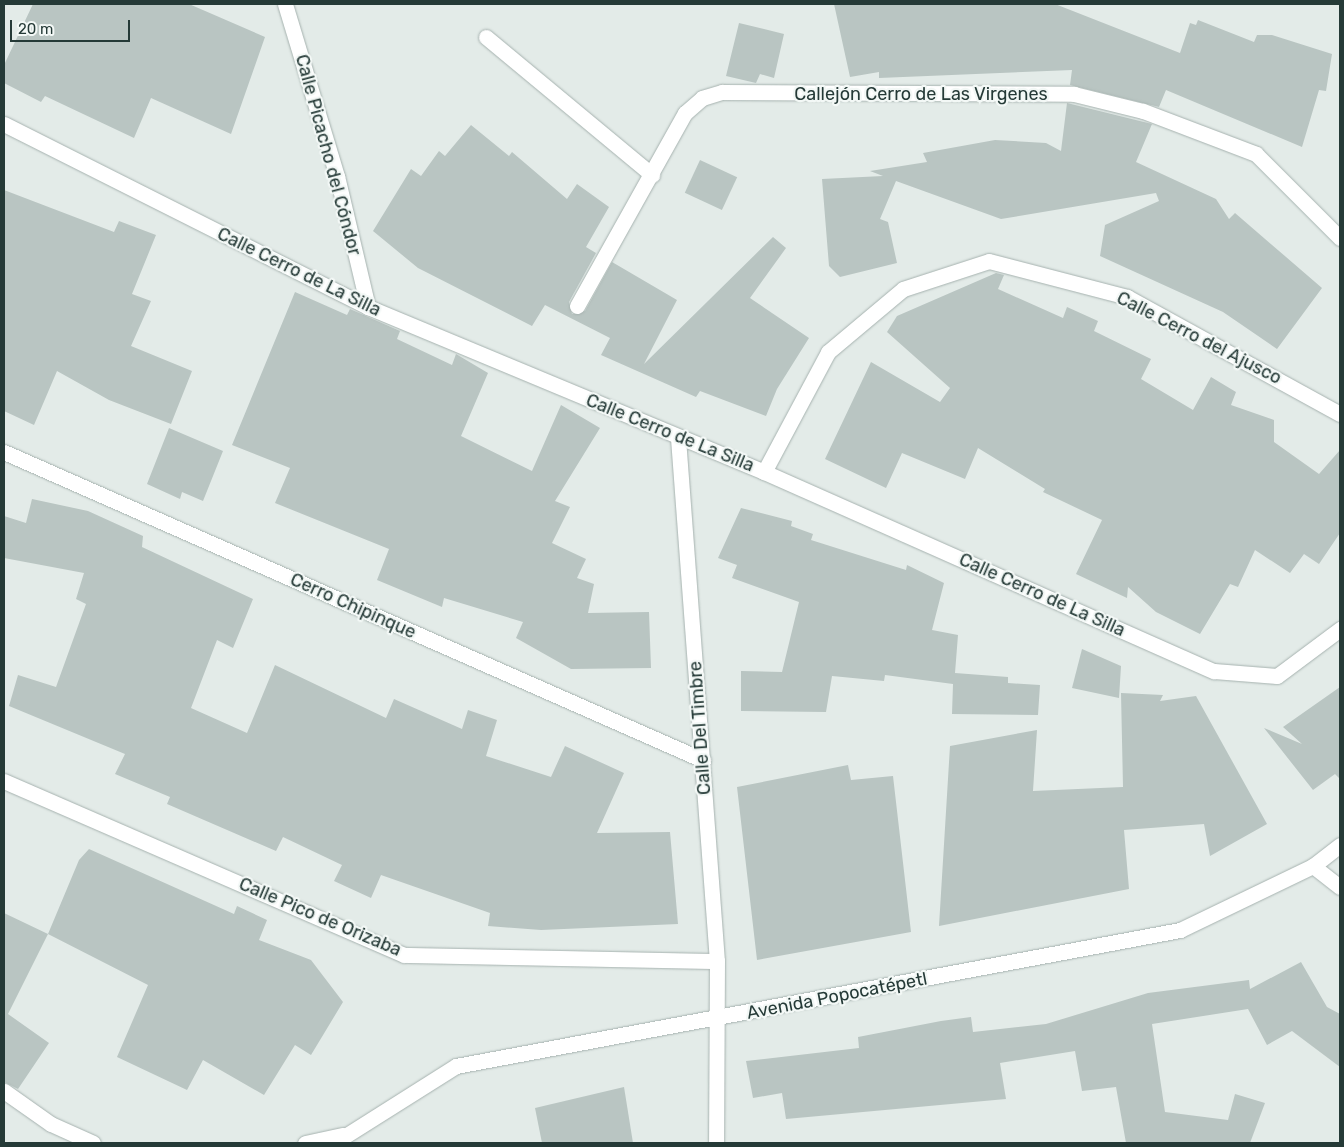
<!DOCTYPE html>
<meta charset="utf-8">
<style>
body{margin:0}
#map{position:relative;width:1344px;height:1147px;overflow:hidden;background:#e3ebe8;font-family:Rubik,sans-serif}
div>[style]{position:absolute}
.building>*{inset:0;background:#b9c5c2;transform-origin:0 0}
.roads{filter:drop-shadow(0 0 1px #a6b2af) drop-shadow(0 0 1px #a6b2af)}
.lane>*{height:15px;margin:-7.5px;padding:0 7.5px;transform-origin:7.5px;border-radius:7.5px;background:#fff}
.street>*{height:15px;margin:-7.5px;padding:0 7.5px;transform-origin:7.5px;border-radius:7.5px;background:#fff}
.secondary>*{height:15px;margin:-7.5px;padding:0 7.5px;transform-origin:7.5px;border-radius:7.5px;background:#fff}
span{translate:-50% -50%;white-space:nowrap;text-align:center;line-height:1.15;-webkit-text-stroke:4.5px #f3f8f6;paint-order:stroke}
.street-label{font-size:18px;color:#253a37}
.frame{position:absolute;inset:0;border:5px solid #253a37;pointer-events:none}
.scale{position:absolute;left:10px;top:20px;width:120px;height:22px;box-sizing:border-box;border:2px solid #253a37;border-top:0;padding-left:6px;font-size:15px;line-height:18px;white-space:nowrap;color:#253a37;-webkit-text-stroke:4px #f3f8f6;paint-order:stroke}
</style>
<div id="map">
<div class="building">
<i style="clip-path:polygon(33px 4px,189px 4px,265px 37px,231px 134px,151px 98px,134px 138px,45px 96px,41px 102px,4px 83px,4px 65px)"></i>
<i style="clip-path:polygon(834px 4px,1055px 4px,1180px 53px,1190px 23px,1196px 25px,1198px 20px,1254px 42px,1257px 35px,1272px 35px,1332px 54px,1326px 91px,1319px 90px,1302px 147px,1166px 90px,1159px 107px,1070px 85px,1072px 70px,879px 78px,879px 72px,850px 77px)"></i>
<i style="clip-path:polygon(739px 23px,784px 34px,774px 78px,760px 74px,756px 83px,726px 76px)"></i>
<i style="clip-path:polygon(1067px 103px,1152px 124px,1136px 162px,1216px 199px,1229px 219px,1235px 213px,1322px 288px,1277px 349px,1223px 312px,1100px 256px,1105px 225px,1159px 201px,1156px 193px,1001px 219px,896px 181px,880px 219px,888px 222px,897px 263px,840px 277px,829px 266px,822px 179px,883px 176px,870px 171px,927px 162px,923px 153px,995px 140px,1046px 143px,1061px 151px)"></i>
<i style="clip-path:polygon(471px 125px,509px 156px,512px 152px,567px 199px,577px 184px,609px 207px,586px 247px,596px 253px,569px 302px,572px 314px,585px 311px,612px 262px,677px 300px,644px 364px,773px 237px,786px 248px,750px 298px,809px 338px,777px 389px,766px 416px,700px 391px,696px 397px,601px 355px,610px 338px,545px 305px,532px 326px,418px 268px,373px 231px,411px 169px,421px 176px,439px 151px,445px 156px)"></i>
<i style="left:700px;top:160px;width:41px;height:36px;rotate:25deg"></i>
<i style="clip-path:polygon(4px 190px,114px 232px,119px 221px,156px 235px,132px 294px,151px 301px,131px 346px,192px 371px,171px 424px,109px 400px,57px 371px,34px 425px,4px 411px)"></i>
<i style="clip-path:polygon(996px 273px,1004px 275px,998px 289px,1063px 318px,1067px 307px,1098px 321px,1094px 331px,1151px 359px,1141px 379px,1193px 410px,1211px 377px,1236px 392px,1231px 405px,1274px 420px,1274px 442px,1319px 474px,1340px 450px,1340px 533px,1319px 564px,1304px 554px,1290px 573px,1255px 550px,1238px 587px,1230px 584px,1200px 634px,1156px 612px,1128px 587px,1127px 598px,1076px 574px,1102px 520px,1043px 492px,1045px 489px,978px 448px,965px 479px,902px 453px,886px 488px,825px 459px,871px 362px,940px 402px,950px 388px,887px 332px,897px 316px)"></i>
<i style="clip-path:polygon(295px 292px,347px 315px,350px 309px,400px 331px,397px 339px,452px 365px,456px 354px,488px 373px,461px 436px,532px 471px,561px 405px,600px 428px,555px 501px,570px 507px,552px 543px,586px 559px,577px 578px,594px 584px,588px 613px,649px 612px,651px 668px,571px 669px,516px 638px,523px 622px,444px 598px,442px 607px,377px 580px,389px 549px,275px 503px,290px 468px,232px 445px)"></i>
<i style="clip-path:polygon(169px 428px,223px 451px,203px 501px,182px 492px,180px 499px,147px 484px)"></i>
<i style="clip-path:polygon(32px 499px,88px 511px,143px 536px,142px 547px,253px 599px,233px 648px,217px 640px,191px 708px,247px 733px,275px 665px,386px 718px,394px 699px,462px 729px,468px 710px,497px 720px,486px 756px,551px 777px,565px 746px,624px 773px,597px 833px,670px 832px,678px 924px,541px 930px,488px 926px,490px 913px,381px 875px,371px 898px,334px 881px,342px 865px,283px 837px,276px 851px,167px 804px,170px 797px,115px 774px,125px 754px,9px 706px,18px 675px,56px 687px,86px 604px,76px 599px,84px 573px,4px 558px,4px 516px,26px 523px)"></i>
<i style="clip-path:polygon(741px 508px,792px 521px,791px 526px,813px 534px,811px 540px,906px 570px,907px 565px,944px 583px,932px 630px,958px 635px,955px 673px,1008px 677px,1008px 683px,1040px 685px,1038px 715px,952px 714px,953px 684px,885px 675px,884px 681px,832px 676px,826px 712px,741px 711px,741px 671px,782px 672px,799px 602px,732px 578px,737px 565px,718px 558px)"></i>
<i style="clip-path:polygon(1082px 649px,1121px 666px,1119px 698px,1072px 688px)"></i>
<i style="clip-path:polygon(1340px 687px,1340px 779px,1335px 774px,1313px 790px,1264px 728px,1302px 744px,1283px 727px)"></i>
<i style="clip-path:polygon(1121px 693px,1163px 695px,1160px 701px,1196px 696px,1267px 824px,1210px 856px,1204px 824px,1124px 830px,1129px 889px,939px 926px,950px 746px,1037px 730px,1033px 791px,1123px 787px)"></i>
<i style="clip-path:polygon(848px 765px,851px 780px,893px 776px,911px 932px,757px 960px,737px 787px)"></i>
<i style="clip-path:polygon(89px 849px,234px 914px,237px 906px,267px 920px,259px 940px,311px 960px,343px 1002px,311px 1055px,295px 1045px,264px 1095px,203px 1060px,187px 1090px,117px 1057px,148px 985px,48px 934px,79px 860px)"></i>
<i style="clip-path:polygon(4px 913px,48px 934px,8px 1014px,49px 1043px,18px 1089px,4px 1082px)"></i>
<i style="clip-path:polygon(1301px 962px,1327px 1007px,1340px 1014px,1340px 1067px,1292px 1031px,1267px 1045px,1248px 1009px,1152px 1024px,1165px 1112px,1228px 1120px,1235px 1094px,1265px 1103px,1250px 1143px,1126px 1143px,1116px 1087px,1082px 1091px,1075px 1051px,1000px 1063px,1006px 1099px,786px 1119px,782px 1093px,753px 1098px,746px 1061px,859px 1048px,858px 1037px,941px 1021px,971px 1017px,973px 1032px,1046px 1024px,1148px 993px,1249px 980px,1250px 989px)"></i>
<i style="clip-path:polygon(624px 1087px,633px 1143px,542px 1143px,535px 1108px)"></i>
</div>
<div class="roads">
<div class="lane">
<i style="left:486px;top:37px;width:216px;rotate:39.7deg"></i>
</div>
<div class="street">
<i style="left:285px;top:4px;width:180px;rotate:73.2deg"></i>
<i style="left:337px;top:176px;width:135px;rotate:76.7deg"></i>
<i style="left:4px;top:124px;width:407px;rotate:26.7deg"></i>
<i style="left:368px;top:307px;width:429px;rotate:22.6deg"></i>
<i style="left:764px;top:472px;width:492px;rotate:23.9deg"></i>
<i style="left:1214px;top:671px;width:63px;rotate:4.5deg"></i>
<i style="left:1277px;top:676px;width:79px;rotate:-36.7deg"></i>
<i style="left:577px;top:306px;width:221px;rotate:-60.8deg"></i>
<i style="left:685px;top:113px;width:23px;rotate:-41deg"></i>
<i style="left:702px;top:98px;width:21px;rotate:-17deg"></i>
<i style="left:722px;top:92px;width:352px;rotate:0.3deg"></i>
<i style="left:1074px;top:94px;width:71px;rotate:13.8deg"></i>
<i style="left:1143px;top:111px;width:121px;rotate:20.8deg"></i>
<i style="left:1256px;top:154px;width:119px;rotate:45deg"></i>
<i style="left:678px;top:438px;width:524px;rotate:85.74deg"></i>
<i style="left:717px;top:961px;width:182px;rotate:90.3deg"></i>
<i style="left:4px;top:452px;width:764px;rotate:23.78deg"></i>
<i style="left:764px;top:472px;width:136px;rotate:-61.9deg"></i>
<i style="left:828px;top:352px;width:98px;rotate:-40deg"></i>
<i style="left:903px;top:289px;width:90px;rotate:-18deg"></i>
<i style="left:989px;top:261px;width:143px;rotate:14.6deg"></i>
<i style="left:1127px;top:297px;width:243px;rotate:28.8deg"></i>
<i style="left:4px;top:781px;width:436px;rotate:23.5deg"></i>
<i style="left:404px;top:955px;width:313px;rotate:1.1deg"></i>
<i style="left:1313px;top:866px;width:34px;rotate:38deg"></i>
<i style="left:4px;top:1091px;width:57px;rotate:35.1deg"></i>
<i style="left:51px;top:1124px;width:46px;rotate:24.3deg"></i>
<i style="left:305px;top:1143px;width:39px;rotate:-12deg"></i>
</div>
<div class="secondary">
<i style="left:334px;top:1143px;width:144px;rotate:-32.3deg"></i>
<i style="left:456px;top:1066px;width:737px;rotate:-10.64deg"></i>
<i style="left:1180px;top:930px;width:148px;rotate:-25.7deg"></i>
<i style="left:1313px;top:866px;width:34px;rotate:-38deg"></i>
</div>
</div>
<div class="street-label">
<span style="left:921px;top:94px">Callejón Cerro de Las Virgenes</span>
<span style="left:328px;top:155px;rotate:75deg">Calle Picacho del Cóndor</span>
<span style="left:299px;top:272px;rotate:26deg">Calle Cerro de La Silla</span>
<span style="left:1199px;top:338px;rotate:27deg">Calle Cerro del Ajusco</span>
<span style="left:670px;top:433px;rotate:22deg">Calle Cerro de La Silla</span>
<span style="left:1042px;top:595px;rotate:24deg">Calle Cerro de La Silla</span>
<span style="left:353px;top:606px;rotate:24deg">Cerro Chipinque</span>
<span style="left:700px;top:728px;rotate:-94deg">Calle Del Timbre</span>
<span style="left:320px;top:917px;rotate:23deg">Calle Pico de Orizaba</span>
<span style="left:837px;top:996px;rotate:-11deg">Avenida Popocatépetl</span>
</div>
<div class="frame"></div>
<div class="scale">20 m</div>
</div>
